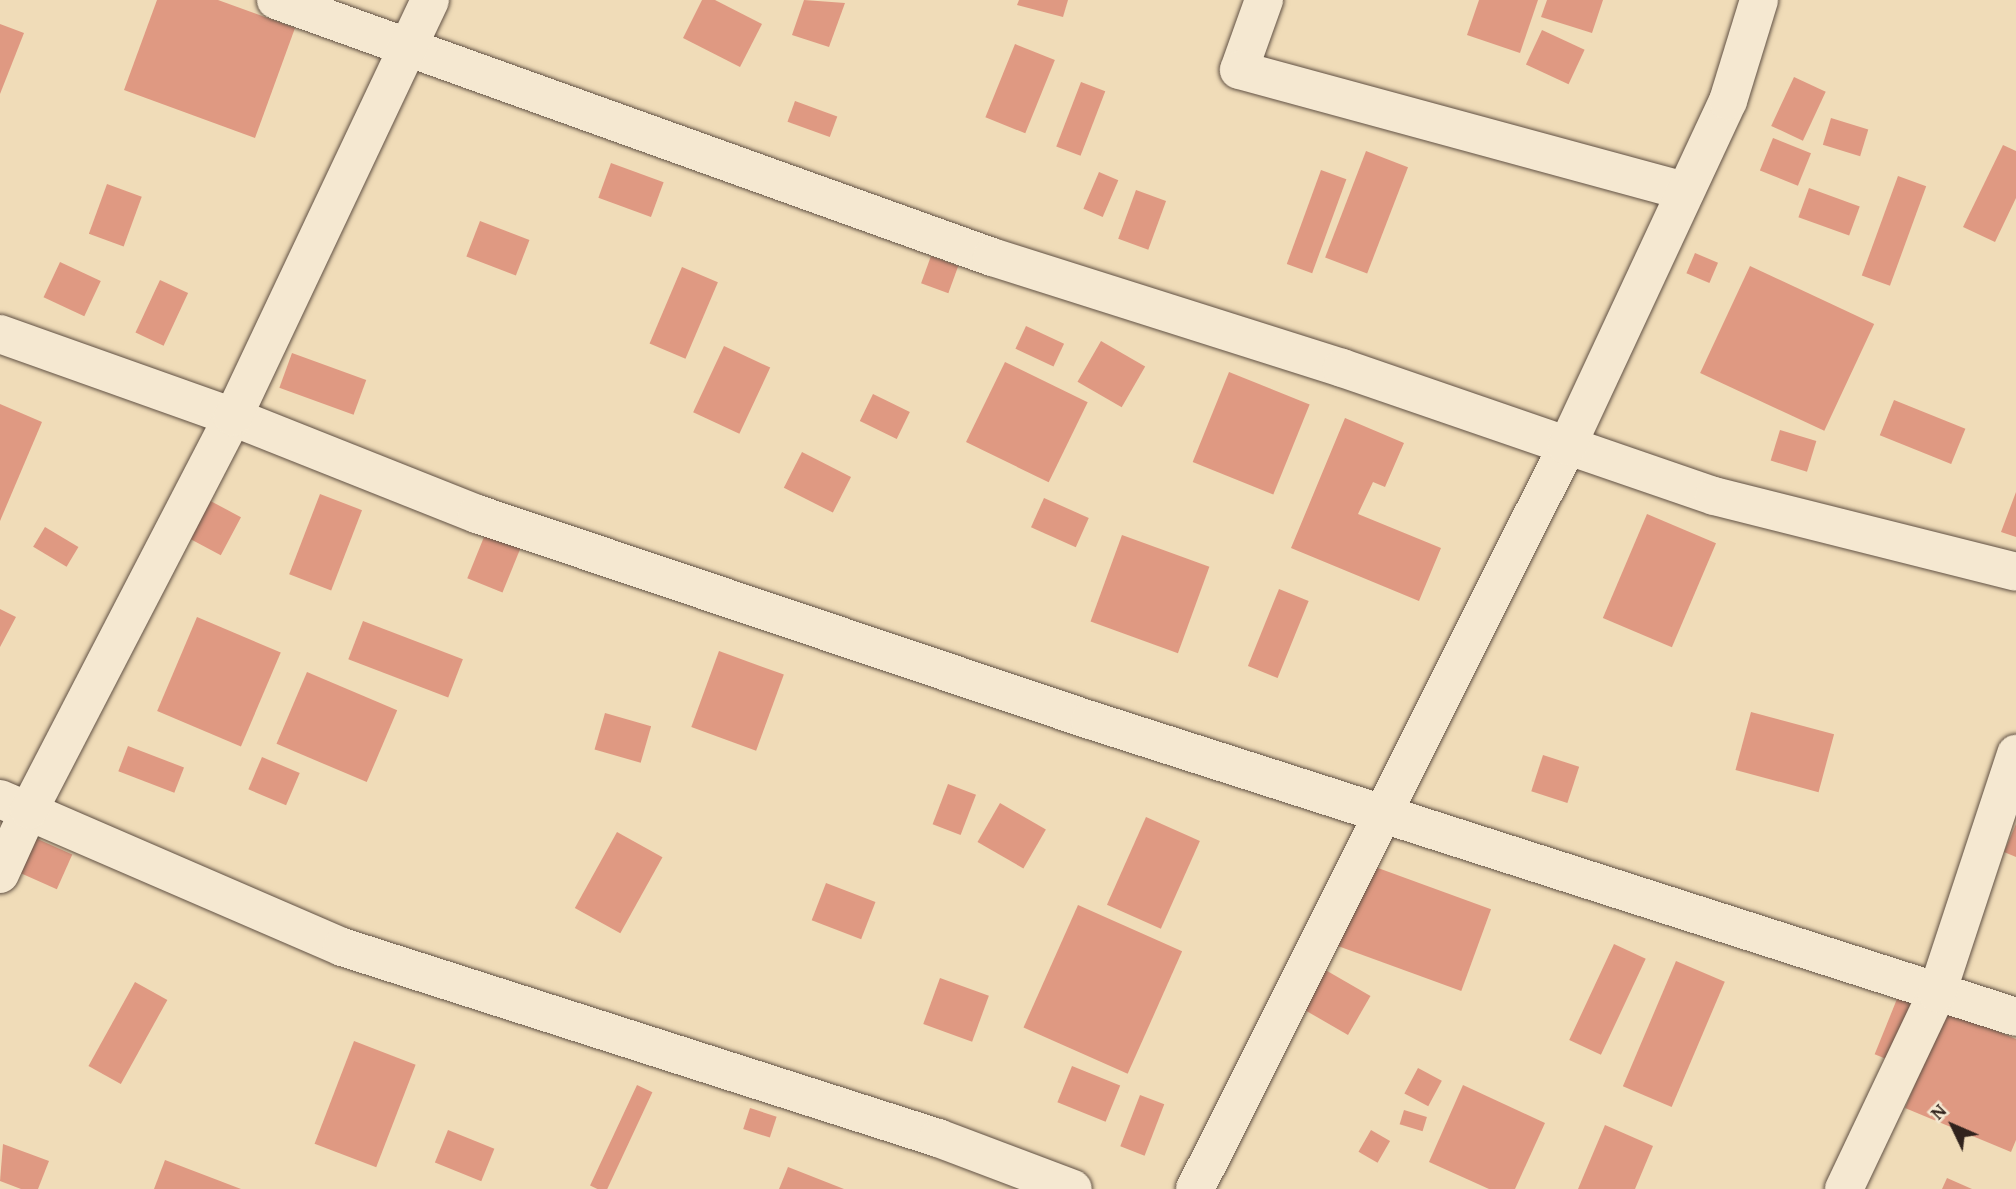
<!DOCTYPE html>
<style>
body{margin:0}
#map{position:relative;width:2016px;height:1189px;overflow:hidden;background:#f0dcb8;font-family:"Gentium Book Plus",serif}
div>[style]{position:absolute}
.building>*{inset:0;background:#df9982;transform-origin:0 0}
.roads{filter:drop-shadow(0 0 2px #615144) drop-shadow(0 0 2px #615144)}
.minor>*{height:38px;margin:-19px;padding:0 19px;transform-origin:19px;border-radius:19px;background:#f5e8d1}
span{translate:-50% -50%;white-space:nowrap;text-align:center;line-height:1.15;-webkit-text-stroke:6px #f5e8d1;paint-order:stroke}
.north{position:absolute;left:1918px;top:1091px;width:70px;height:70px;-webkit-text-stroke:5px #f5e8d1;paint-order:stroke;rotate:314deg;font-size:19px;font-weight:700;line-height:28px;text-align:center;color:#31231d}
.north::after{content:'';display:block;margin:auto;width:24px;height:32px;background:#31231d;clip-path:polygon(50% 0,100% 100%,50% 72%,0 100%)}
</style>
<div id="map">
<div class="building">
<i style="clip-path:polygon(157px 0,218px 0,295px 28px,255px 138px,124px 90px)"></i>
<i style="clip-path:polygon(702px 0,715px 0,762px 24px,740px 67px,683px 38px)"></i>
<i style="clip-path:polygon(804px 0,845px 3px,829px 47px,792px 35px)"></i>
<i style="clip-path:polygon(1019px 0,1068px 0,1063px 17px,1017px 5px)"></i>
<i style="clip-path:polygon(1479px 0,1538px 0,1520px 53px,1467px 35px)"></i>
<i style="clip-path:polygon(1547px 0,1603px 0,1592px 33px,1541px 17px)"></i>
<i style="clip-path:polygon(0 24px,24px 33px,0 94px)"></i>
<i style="left:1542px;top:30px;width:47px;height:38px;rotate:25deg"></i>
<i style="left:1015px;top:44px;width:43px;height:79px;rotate:22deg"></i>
<i style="left:1794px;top:77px;width:35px;height:54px;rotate:25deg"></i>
<i style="left:1081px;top:82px;width:26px;height:69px;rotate:21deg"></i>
<i style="left:795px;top:101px;width:45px;height:22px;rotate:20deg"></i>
<i style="left:1831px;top:118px;width:39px;height:28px;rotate:17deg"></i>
<i style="left:1773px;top:138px;width:41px;height:35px;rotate:22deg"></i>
<i style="clip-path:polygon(2003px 145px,2016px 151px,2016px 198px,1995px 242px,1963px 227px)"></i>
<i style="left:1366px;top:151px;width:45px;height:114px;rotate:21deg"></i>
<i style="left:611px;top:163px;width:56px;height:37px;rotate:20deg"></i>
<i style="left:1321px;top:170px;width:27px;height:100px;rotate:20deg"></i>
<i style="left:1099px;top:172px;width:21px;height:40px;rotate:23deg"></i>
<i style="left:1898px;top:176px;width:30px;height:106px;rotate:20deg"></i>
<i style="left:107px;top:184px;width:37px;height:53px;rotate:20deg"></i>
<i style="left:1809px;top:188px;width:54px;height:31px;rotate:20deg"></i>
<i style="left:1136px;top:190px;width:32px;height:52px;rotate:20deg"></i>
<i style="left:480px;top:221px;width:53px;height:38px;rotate:21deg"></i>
<i style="left:1695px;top:253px;width:25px;height:22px;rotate:23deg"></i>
<i style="left:931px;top:256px;width:29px;height:29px;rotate:20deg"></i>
<i style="left:60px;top:262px;width:45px;height:39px;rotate:25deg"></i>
<i style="left:1750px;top:266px;width:137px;height:118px;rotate:25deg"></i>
<i style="left:682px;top:267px;width:39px;height:83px;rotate:23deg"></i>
<i style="left:160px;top:280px;width:31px;height:58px;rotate:25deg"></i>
<i style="left:1026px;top:326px;width:42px;height:25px;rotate:25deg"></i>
<i style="left:1101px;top:341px;width:51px;height:47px;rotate:30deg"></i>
<i style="left:724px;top:346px;width:51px;height:73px;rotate:25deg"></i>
<i style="left:292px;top:353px;width:79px;height:37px;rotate:20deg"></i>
<i style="left:1005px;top:362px;width:92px;height:89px;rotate:26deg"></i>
<i style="left:1229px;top:372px;width:87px;height:97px;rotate:22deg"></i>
<i style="left:873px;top:394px;width:41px;height:30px;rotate:26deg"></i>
<i style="left:1894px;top:400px;width:77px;height:38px;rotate:22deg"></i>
<i style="clip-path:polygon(0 404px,42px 422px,0 521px)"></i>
<i style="clip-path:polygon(1345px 418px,1404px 443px,1385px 487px,1373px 482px,1358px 514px,1441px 548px,1419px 601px,1291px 548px)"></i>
<i style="left:1780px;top:430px;width:38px;height:32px;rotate:17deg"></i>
<i style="left:802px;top:452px;width:55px;height:40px;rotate:27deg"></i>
<i style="clip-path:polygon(2016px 492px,2016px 537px,2001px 532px)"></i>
<i style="left:320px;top:494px;width:45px;height:86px;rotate:21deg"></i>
<i style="left:203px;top:497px;width:43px;height:43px;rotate:28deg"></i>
<i style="left:1044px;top:498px;width:49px;height:32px;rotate:24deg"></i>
<i style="left:1647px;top:514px;width:75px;height:113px;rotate:23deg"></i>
<i style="left:45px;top:527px;width:39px;height:23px;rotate:31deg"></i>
<i style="left:486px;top:532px;width:38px;height:50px;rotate:22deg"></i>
<i style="left:1122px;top:535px;width:93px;height:92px;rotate:20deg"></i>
<i style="left:1279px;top:589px;width:32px;height:83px;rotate:22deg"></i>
<i style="clip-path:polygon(0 609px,16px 617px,0 647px)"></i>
<i style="left:197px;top:617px;width:91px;height:102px;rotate:23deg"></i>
<i style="left:363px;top:621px;width:107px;height:41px;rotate:21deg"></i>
<i style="left:719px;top:651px;width:69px;height:81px;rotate:20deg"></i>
<i style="left:307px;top:672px;width:98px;height:78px;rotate:23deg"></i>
<i style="left:1751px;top:712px;width:86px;height:60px;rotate:15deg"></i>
<i style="left:605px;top:713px;width:48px;height:38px;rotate:16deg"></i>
<i style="left:128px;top:746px;width:60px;height:27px;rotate:21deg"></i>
<i style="left:1543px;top:755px;width:38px;height:38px;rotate:18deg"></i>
<i style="left:262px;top:757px;width:41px;height:35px;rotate:23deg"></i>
<i style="left:948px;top:784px;width:30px;height:43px;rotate:21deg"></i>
<i style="left:1000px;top:803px;width:53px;height:45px;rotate:30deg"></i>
<i style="left:1146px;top:817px;width:59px;height:96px;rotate:24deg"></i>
<i style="clip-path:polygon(2016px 824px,2016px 857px,2004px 852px)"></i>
<i style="left:617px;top:832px;width:52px;height:87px;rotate:29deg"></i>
<i style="left:33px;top:837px;width:43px;height:38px;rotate:24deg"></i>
<i style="left:1367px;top:864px;width:132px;height:87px;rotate:20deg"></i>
<i style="left:826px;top:883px;width:53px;height:40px;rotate:21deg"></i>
<i style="left:1078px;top:905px;width:114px;height:134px;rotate:24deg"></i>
<i style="left:1614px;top:944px;width:35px;height:106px;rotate:25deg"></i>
<i style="left:1676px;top:961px;width:53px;height:136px;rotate:23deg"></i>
<i style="left:1322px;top:968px;width:56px;height:45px;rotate:30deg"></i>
<i style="left:940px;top:978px;width:52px;height:49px;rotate:20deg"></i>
<i style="left:135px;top:982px;width:37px;height:96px;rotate:29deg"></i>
<i style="left:1899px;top:994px;width:27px;height:65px;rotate:22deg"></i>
<i style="clip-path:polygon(1946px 1010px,2016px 1039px,2016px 1140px,2011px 1152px,1905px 1108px)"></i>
<i style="left:354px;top:1041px;width:66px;height:110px;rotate:21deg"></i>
<i style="left:1072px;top:1066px;width:52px;height:39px;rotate:22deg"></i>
<i style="left:1418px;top:1068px;width:27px;height:29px;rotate:28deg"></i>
<i style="left:637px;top:1085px;width:17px;height:111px;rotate:25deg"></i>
<i style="clip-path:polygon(1463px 1085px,1545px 1123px,1515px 1189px,1489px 1189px,1429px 1162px)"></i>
<i style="left:1140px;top:1095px;width:26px;height:55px;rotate:21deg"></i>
<i style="left:750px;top:1108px;width:28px;height:22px;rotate:18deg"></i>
<i style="left:1404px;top:1110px;width:24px;height:15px;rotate:17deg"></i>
<i style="clip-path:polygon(1605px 1125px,1653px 1146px,1635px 1189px,1578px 1189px)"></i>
<i style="left:448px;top:1130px;width:50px;height:35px;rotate:22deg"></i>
<i style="left:1371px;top:1130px;width:22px;height:25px;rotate:30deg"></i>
<i style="clip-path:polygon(3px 1144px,49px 1161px,38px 1189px,21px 1189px,0 1181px)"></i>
<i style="clip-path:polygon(165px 1160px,241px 1189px,154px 1189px)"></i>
<i style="clip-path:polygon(788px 1167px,844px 1189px,779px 1189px)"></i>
<i style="clip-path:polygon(1947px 1178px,1972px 1189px,1942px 1189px)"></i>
</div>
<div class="roads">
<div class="minor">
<i style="left:276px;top:0;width:761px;rotate:19.75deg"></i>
<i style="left:992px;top:257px;width:367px;rotate:17.6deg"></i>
<i style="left:1342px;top:368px;width:393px;rotate:19deg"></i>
<i style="left:1714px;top:496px;width:311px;rotate:14.1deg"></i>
<i style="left:1264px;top:0;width:74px;rotate:109.7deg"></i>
<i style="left:1239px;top:70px;width:462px;rotate:15.2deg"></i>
<i style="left:0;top:334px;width:247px;rotate:19.6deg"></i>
<i style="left:233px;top:417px;width:263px;rotate:21.7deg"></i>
<i style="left:477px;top:514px;width:647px;rotate:18.58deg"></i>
<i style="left:1090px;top:720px;width:972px;rotate:17.78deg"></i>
<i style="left:0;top:799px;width:373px;rotate:23.4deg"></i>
<i style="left:342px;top:947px;width:626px;rotate:17.77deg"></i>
<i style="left:938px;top:1138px;width:144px;rotate:20.7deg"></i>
<i style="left:0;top:874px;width:70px;rotate:-65.6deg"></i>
<i style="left:29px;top:810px;width:443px;rotate:-62.6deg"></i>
<i style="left:233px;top:417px;width:461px;rotate:-64.7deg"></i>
<i style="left:1195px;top:1189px;width:831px;rotate:-63.4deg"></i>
<i style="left:1567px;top:446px;width:381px;rotate:-65deg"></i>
<i style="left:1728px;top:101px;width:106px;rotate:-72.9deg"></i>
<i style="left:1844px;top:1189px;width:217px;rotate:-64.6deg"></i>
<i style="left:1937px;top:993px;width:252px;rotate:-71.7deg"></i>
</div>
</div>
<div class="north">N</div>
</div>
